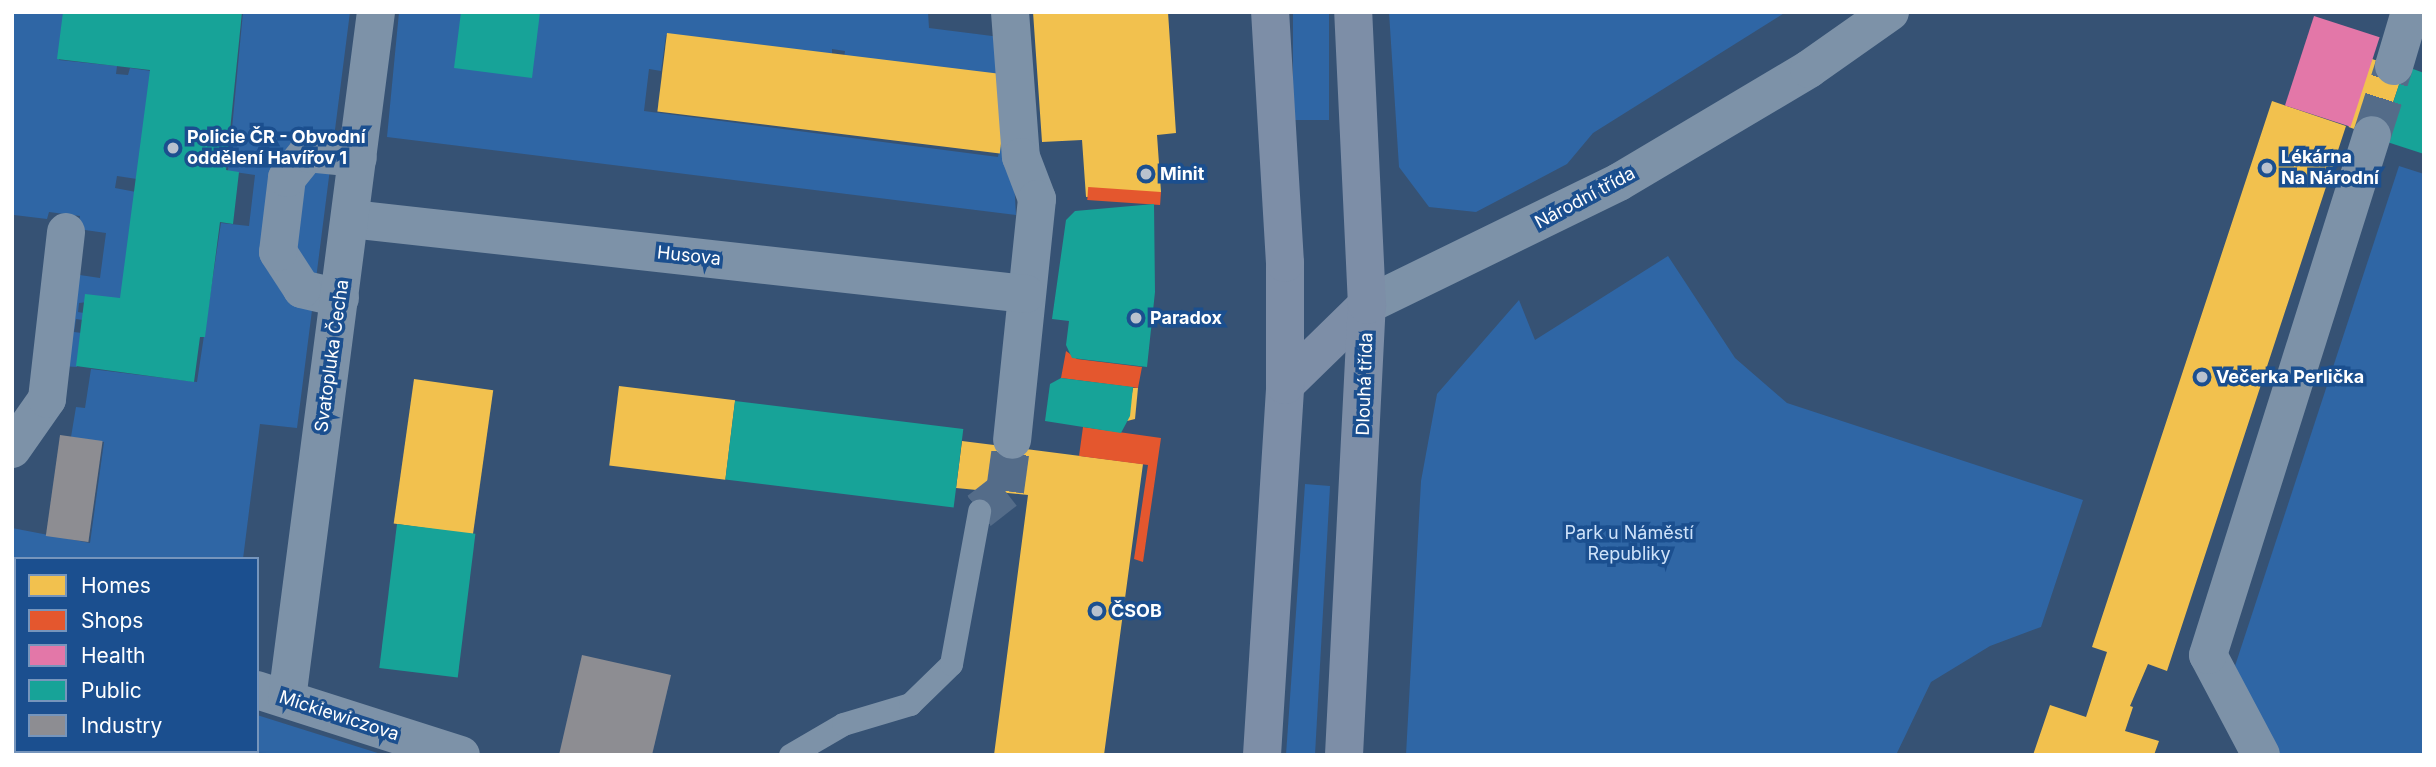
<!DOCTYPE html>
<meta charset="utf-8">
<style>
body{margin:0}
#map{position:relative;width:2436px;height:767px;overflow:hidden;background:#365274;font-family:Inter,sans-serif}
div>[style]{position:absolute}
.green>*{inset:0;background:#2f66a5;transform-origin:0 0}
.homes>*{inset:0;background:#f2c14e;transform-origin:0 0}
.shops>*{inset:0;background:#e4572e;transform-origin:0 0}
.health>*{inset:0;background:#e377a8;transform-origin:0 0}
.public>*{inset:0;background:#17a398;transform-origin:0 0}
.industry>*{inset:0;background:#8d8d92;transform-origin:0 0}
.street-tunnel>*{height:38px;margin-top:-19px;transform-origin:0;background:repeating-linear-gradient(90deg,#546c89 0 38px,transparent 0 57px)}
.lane>*{height:23px;margin:-11.5px;padding:0 11.5px;transform-origin:11.5px;border-radius:11.5px;background:#7d92a8}
.street>*{height:38px;margin:-19px;padding:0 19px;transform-origin:19px;border-radius:19px;background:#7d92a8}
.primary>*{height:38px;margin:-19px;padding:0 19px;transform-origin:19px;border-radius:19px;background:#7d8ea7}
.dots>*{width:19px;height:19px;translate:-50% -50%;box-sizing:border-box;border:4px solid #1b4f8f;border-radius:50%}
span{translate:-50% -50%;white-space:nowrap;text-align:center;line-height:1.15;-webkit-text-stroke:7px #1b4f8f;paint-order:stroke}
.poi-label{font-size:18px;color:#fff;font-weight:700}
.left{translate:0 -50%;text-align:left}
.street-label{font-size:18px;color:#fff}
.park-label{font-size:18px;color:#cfe3fa}
.frame{position:absolute;inset:0;border:14px solid #fff;pointer-events:none}
.legend{position:absolute;left:14px;top:557px;width:245px;height:196px;box-sizing:border-box;background:#1b4f8f;border:2px solid #7695bc;margin:0;padding:9px 12px;list-style:none;font-size:21px;color:#fff}
.legend li{display:flex;align-items:center;gap:14px;height:35px}
.legend b{width:35px;border:2px solid #7695bc}
</style>
<div id="map">
<div class="green">
<i style="clip-path:polygon(12px 12px,66px 12px,59px 60px,117px 66px,116px 74px,128px 75px,130px 68px,151px 71px,137px 179px,117px 176px,115px 188px,136px 192px,123px 298px,79px 303px,78px 312px,84px 313px,83px 320px,76px 319px,74px 332px,82px 333px,77px 367px,61px 366px,73px 274px,100px 278px,106px 233px,78px 229px,80px 216px,49px 212px,47px 219px,14px 215px,12px 226px)"></i>
<i style="clip-path:polygon(243px 12px,350px 12px,297px 428px,260px 424px,243px 559px,16px 559px,16px 600px,12px 528px,90px 543px,104px 442px,71px 437px,76px 407px,85px 408px,91px 369px,197px 382px,221px 223px,249px 226px,255px 175px,228px 171px)"></i>
<i style="clip-path:polygon(399px 12px,928px 12px,929px 28px,1000px 37px,1009px 77px,844px 58px,845px 51px,832px 49px,832px 56px,666px 35px,661px 71px,649px 69px,644px 111px,998px 157px,1000px 146px,1012px 145px,1016px 215px,387px 137px)"></i>
<i style="left:1293px;top:12px;width:36px;height:108px"></i>
<i style="clip-path:polygon(1389px 12px,1786px 12px,1593px 133px,1567px 164px,1476px 212px,1429px 207px,1399px 167px)"></i>
<i style="clip-path:polygon(2399px 166px,2424px 174px,2424px 755px,2274px 755px,2235px 666px)"></i>
<i style="clip-path:polygon(1668px 256px,1735px 358px,1787px 403px,2083px 500px,2041px 627px,1990px 646px,1931px 682px,1896px 755px,1406px 755px,1421px 481px,1437px 394px,1519px 300px,1535px 340px)"></i>
<i style="clip-path:polygon(1305px 484px,1330px 486px,1315px 755px,1286px 755px)"></i>
<i style="clip-path:polygon(257px 715px,384px 755px,147px 751px,257px 751px)"></i>
</div>
<div class="homes">
<i style="clip-path:polygon(1033px 12px,1168px 12px,1176px 133px,1157px 135px,1161px 192px,1086px 197px,1082px 140px,1042px 142px)"></i>
<i style="left:667px;top:33px;width:345px;height:79px;rotate:7deg"></i>
<i style="left:2372px;top:59px;width:34px;height:72px;rotate:19deg"></i>
<i style="clip-path:polygon(2272px 101px,2346px 126px,2167px 671px,2148px 664px,2130px 706px,2133px 707px,2125px 731px,2159px 741px,2154px 755px,2033px 755px,2050px 705px,2086px 717px,2107px 652px,2092px 647px)"></i>
<i style="left:414px;top:379px;width:80px;height:146px;rotate:8deg"></i>
<i style="left:619px;top:386px;width:117px;height:80px;rotate:7deg"></i>
<i style="clip-path:polygon(1133px 388px,1138px 388px,1135px 419px,1127px 421px)"></i>
<i style="clip-path:polygon(962px 441px,1143px 464px,1104px 755px,994px 755px,1028px 495px,956px 488px)"></i>
</div>
<div class="shops">
<i style="left:1161px;top:192px;width:13px;height:73px;rotate:94deg"></i>
<i style="clip-path:polygon(1066px 351px,1077px 359px,1142px 367px,1138px 388px,1061px 378px)"></i>
<i style="clip-path:polygon(1083px 427px,1161px 438px,1143px 562px,1134px 559px,1148px 465px,1079px 456px)"></i>
</div>
<div class="health">
<i style="left:2314px;top:16px;width:69px;height:94px;rotate:18deg"></i>
</div>
<div class="public">
<i style="clip-path:polygon(63px 12px,242px 12px,226px 170px,239px 172px,233px 224px,220px 222px,205px 337px,200px 337px,194px 382px,76px 366px,85px 294px,120px 298px,150px 70px,57px 59px)"></i>
<i style="clip-path:polygon(461px 12px,540px 12px,532px 78px,454px 68px)"></i>
<i style="clip-path:polygon(2405px 66px,2424px 73px,2424px 154px,2381px 140px)"></i>
<i style="clip-path:polygon(1154px 204px,1155px 292px,1147px 367px,1072px 358px,1066px 345px,1069px 321px,1052px 319px,1066px 220px,1075px 211px)"></i>
<i style="clip-path:polygon(1061px 378px,1133px 387px,1130px 416px,1121px 433px,1045px 421px,1050px 384px)"></i>
<i style="left:735px;top:401px;width:230px;height:79px;rotate:7deg"></i>
<i style="left:397px;top:524px;width:79px;height:145px;rotate:7deg"></i>
<i style="clip-path:polygon(12px 707px,16px 751px,156px 755px,12px 755px)"></i>
</div>
<div class="industry">
<i style="left:60px;top:435px;width:43px;height:102px;rotate:8deg"></i>
<i style="clip-path:polygon(582px 655px,671px 675px,652px 755px,559px 755px)"></i>
</div>
<div class="street-tunnel">
<i style="left:2372px;top:135px;width:72px;rotate:-72.3deg"></i>
<i style="left:979px;top:511px;width:33px;rotate:-38deg"></i>
<i style="left:1005px;top:491px;width:51px;rotate:-82.2deg"></i>
</div>
<div class="lane">
<i style="left:790px;top:755px;width:61px;rotate:-30.3deg"></i>
<i style="left:843px;top:724px;width:70px;rotate:-16.6deg"></i>
<i style="left:910px;top:704px;width:57px;rotate:-44.3deg"></i>
<i style="left:951px;top:664px;width:156px;rotate:-79.6deg"></i>
</div>
<div class="street">
<i style="left:1010px;top:12px;width:145px;rotate:85.7deg"></i>
<i style="left:1021px;top:157px;width:45px;rotate:69.1deg"></i>
<i style="left:1037px;top:199px;width:242px;rotate:95.9deg"></i>
<i style="left:2394px;top:66px;width:56px;rotate:-73.5deg"></i>
<i style="left:351px;top:219px;width:679px;rotate:6.34deg"></i>
<i style="left:340px;top:298px;width:39px;rotate:-167deg"></i>
<i style="left:302px;top:289px;width:44px;rotate:-123deg"></i>
<i style="left:278px;top:252px;width:75px;rotate:-83.1deg"></i>
<i style="left:287px;top:178px;width:32px;rotate:-51deg"></i>
<i style="left:307px;top:153px;width:51px;rotate:5.6deg"></i>
<i style="left:1367px;top:305px;width:280px;rotate:-26deg"></i>
<i style="left:1619px;top:182px;width:221px;rotate:-30.7deg"></i>
<i style="left:1809px;top:69px;width:99px;rotate:-35.1deg"></i>
<i style="left:12px;top:449px;width:61px;rotate:-55deg"></i>
<i style="left:47px;top:399px;width:168px;rotate:-83.5deg"></i>
<i style="left:12px;top:611px;width:4px;rotate:27deg"></i>
<i style="left:257px;top:690px;width:214px;rotate:17.7deg"></i>
<i style="left:287px;top:699px;width:693px;rotate:-82.62deg"></i>
<i style="left:2261px;top:755px;width:113px;rotate:-117.9deg"></i>
<i style="left:2208px;top:655px;width:545px;rotate:-72.5deg"></i>
</div>
<div class="primary">
<i style="left:1285px;top:385px;width:115px;rotate:-44.3deg"></i>
<i style="left:1262px;top:755px;width:371px;rotate:-86.4deg"></i>
<i style="left:1285px;top:385px;width:122px;rotate:-90deg"></i>
<i style="left:1285px;top:263px;width:251px;rotate:-93.4deg"></i>
<i style="left:1344px;top:755px;width:451px;rotate:-87.1deg"></i>
<i style="left:1367px;top:305px;width:293px;rotate:-92.7deg"></i>
</div>
<div class="dots">
<i style="left:173px;top:148px;background:#b9c2ce"></i>
<i style="left:2267px;top:168px;background:#b9c2ce"></i>
<i style="left:1146px;top:174px;background:#b9c2ce"></i>
<i style="left:1136px;top:318px;background:#b9c2ce"></i>
<i style="left:2202px;top:377px;background:#b9c2ce"></i>
<i style="left:1097px;top:611px;background:#b9c2ce"></i>
</div>
<div class="poi-label">
<span class="left" style="left:187px;top:148px">Policie ČR - Obvodní<br>oddělení Havířov 1</span>
<span class="left" style="left:2281px;top:168px">Lékárna<br>Na Národní</span>
<span class="left" style="left:1160px;top:174px">Minit</span>
<span class="left" style="left:1150px;top:318px">Paradox</span>
<span class="left" style="left:2216px;top:377px">Večerka Perlička</span>
<span class="left" style="left:1111px;top:611px">ČSOB</span>
</div>
<div class="street-label">
<span style="left:1585px;top:198px;rotate:-28deg">Národní třída</span>
<span style="left:689px;top:256px;rotate:6deg">Husova</span>
<span style="left:332px;top:356px;rotate:-82deg">Svatopluka Čecha</span>
<span style="left:1365px;top:384px;rotate:-88deg">Dlouhá třída</span>
<span style="left:339px;top:716px;rotate:18deg">Mickiewiczova</span>
</div>
<div class="park-label">
<span style="left:1629px;top:544px">Park u Náměstí<br>Republiky</span>
</div>
<div class="frame"></div>
<ul class="legend">
<li><b style="height:19px;background:#f2c14e"></b>Homes</li>
<li><b style="height:19px;background:#e4572e"></b>Shops</li>
<li><b style="height:19px;background:#e377a8"></b>Health</li>
<li><b style="height:19px;background:#17a398"></b>Public</li>
<li><b style="height:19px;background:#8d8d92"></b>Industry</li>
</ul>
</div>
